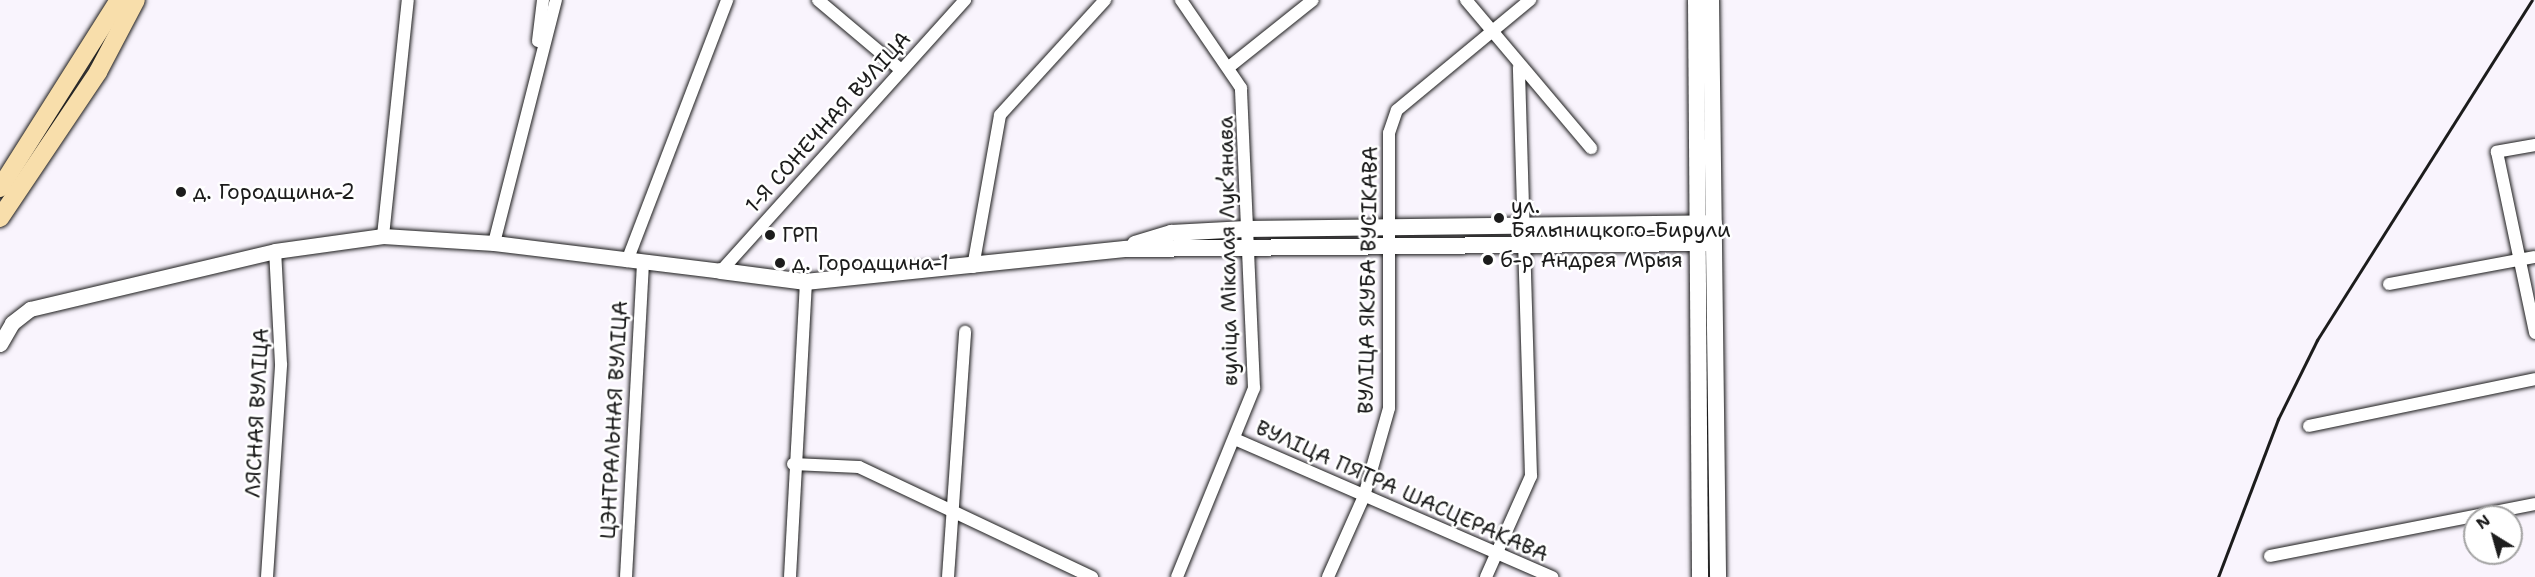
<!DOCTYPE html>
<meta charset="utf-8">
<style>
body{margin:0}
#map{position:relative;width:2535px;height:577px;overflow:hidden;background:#f9f4fd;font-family:"Shantell Sans",sans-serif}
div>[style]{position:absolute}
.roads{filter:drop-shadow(0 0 2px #1c1c1c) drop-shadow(0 0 2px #1c1c1c)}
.minor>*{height:12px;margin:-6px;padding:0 6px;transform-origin:6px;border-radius:6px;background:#fff}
.tertiary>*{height:15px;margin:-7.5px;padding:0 7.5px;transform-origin:7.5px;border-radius:7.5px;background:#fff}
.secondary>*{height:16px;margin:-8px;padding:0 8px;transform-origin:8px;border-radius:8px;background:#fff}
.primary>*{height:18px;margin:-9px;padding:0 9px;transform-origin:9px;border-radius:9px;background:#f8deab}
.rail>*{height:3px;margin:-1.5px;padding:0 1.5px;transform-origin:1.5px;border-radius:1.5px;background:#1c1c1c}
.dots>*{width:16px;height:16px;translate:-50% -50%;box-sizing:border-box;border:3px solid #fff;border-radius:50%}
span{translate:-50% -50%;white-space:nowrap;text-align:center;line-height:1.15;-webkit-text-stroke:5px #fff;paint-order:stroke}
.street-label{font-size:21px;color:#1c1c1c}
.poi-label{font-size:21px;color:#1c1c1c}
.left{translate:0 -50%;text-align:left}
.north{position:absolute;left:2463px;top:505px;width:60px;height:60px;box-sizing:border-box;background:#fff;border:2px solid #a4a4a4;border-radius:50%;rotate:323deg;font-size:16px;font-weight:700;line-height:24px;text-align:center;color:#1c1c1c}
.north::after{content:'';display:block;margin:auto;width:21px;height:27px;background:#1c1c1c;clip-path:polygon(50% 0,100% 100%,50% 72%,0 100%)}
</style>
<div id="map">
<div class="roads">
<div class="minor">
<i style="left:818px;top:0;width:109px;rotate:40.1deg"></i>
<i style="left:1466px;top:0;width:194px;rotate:49.8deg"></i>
<i style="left:538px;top:41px;width:41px;rotate:-83deg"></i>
<i style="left:1229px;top:67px;width:107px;rotate:-38.6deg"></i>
<i style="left:2535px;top:145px;width:39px;rotate:170deg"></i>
<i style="left:2497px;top:152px;width:185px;rotate:78.1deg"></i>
<i style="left:383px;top:236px;width:237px;rotate:-84deg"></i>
<i style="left:494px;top:243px;width:251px;rotate:-75.7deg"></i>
<i style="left:627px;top:261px;width:280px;rotate:-69deg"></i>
<i style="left:973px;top:267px;width:154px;rotate:-79.9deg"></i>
<i style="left:1000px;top:115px;width:156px;rotate:-47.6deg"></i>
<i style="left:721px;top:271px;width:365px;rotate:-48deg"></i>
<i style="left:2389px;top:284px;width:148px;rotate:-10.5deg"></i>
<i style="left:2309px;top:426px;width:231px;rotate:-11.7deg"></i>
<i style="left:1237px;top:440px;width:344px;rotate:23.5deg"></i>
<i style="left:793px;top:464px;width:66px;rotate:2.6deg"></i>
<i style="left:859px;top:467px;width:258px;rotate:25.3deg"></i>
<i style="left:2270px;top:556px;width:270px;rotate:-11.1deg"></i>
<i style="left:267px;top:577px;width:213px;rotate:-86.2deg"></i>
<i style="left:281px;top:364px;width:113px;rotate:-93deg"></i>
<i style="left:626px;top:577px;width:313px;rotate:-86.9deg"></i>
<i style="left:790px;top:577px;width:295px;rotate:-86.9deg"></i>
<i style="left:948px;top:577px;width:246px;rotate:-86deg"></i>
<i style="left:1177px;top:577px;width:204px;rotate:-67.8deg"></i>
<i style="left:1254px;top:388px;width:300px;rotate:-92.5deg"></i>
<i style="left:1241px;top:88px;width:107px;rotate:-124.3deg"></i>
<i style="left:1328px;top:577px;width:89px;rotate:-66deg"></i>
<i style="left:1364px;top:496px;width:91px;rotate:-74.1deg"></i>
<i style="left:1389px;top:408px;width:275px;rotate:-90deg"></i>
<i style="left:1389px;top:133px;width:24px;rotate:-71deg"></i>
<i style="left:1397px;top:110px;width:173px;rotate:-39.6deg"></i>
<i style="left:1486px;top:577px;width:111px;rotate:-66deg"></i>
<i style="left:1531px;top:476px;width:409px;rotate:-91.7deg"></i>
</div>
<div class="tertiary">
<i style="left:0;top:344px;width:24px;rotate:-60deg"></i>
<i style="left:12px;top:323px;width:23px;rotate:-38deg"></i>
<i style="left:30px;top:309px;width:252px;rotate:-13.3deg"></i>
<i style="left:275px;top:251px;width:109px;rotate:-7.9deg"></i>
<i style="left:383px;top:236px;width:111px;rotate:3.6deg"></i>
<i style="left:494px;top:243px;width:229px;rotate:7deg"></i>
</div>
<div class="secondary">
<i style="left:1696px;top:0;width:577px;rotate:89.6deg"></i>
<i style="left:1711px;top:0;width:577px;rotate:89.3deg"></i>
<i style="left:1135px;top:244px;width:38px;rotate:-17deg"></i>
<i style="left:1171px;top:233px;width:75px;rotate:-3.1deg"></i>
<i style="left:1246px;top:229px;width:468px;rotate:-0.7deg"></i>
<i style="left:721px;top:271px;width:86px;rotate:7.4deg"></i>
<i style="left:806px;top:282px;width:322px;rotate:-5.9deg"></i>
<i style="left:1126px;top:249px;width:587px;rotate:-0.59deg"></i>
</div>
<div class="primary">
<i style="left:0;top:188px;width:222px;rotate:-57.7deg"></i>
<i style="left:0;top:218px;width:176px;rotate:-56.1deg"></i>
<i style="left:98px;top:72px;width:81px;rotate:-62.2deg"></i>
</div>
</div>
<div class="rail">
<i style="left:2218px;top:577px;width:169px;rotate:-69.2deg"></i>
<i style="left:2278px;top:419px;width:88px;rotate:-63.7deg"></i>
<i style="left:2317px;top:340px;width:402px;rotate:-57.7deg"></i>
</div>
<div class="dots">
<i style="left:181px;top:192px;background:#1c1c1c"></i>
<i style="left:1499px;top:218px;background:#1c1c1c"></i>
<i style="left:770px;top:235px;background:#1c1c1c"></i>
<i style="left:1488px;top:260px;background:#1c1c1c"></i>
<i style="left:780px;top:263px;background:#1c1c1c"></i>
</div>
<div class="street-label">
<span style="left:828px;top:122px;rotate:-48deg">1-Я СОНЕЧНАЯ ВУЛІЦА</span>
<span style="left:1228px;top:251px;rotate:-91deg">вуліца Мікалая Лукʼянава</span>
<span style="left:1368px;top:280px;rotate:-89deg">ВУЛІЦА ЯКУБА ВУСІКАВА</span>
<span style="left:257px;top:413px;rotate:-87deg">ЛЯСНАЯ ВУЛІЦА</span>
<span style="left:614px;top:420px;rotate:-87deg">ЦЭНТРАЛЬНАЯ ВУЛІЦА</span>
<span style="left:1402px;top:491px;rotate:24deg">ВУЛІЦА ПЯТРА ШАСЦЕРАКАВА</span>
</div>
<div class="poi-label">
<span class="left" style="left:193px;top:192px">д. Городщина-2</span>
<span class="left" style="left:1511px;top:218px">ул.<br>Бялыницкого-Бирули</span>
<span class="left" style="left:782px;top:235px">ГРП</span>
<span class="left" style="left:1500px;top:260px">б-р Андрея Мрыя</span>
<span class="left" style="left:792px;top:263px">д. Городщина-1</span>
</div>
<div class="north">N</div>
</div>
